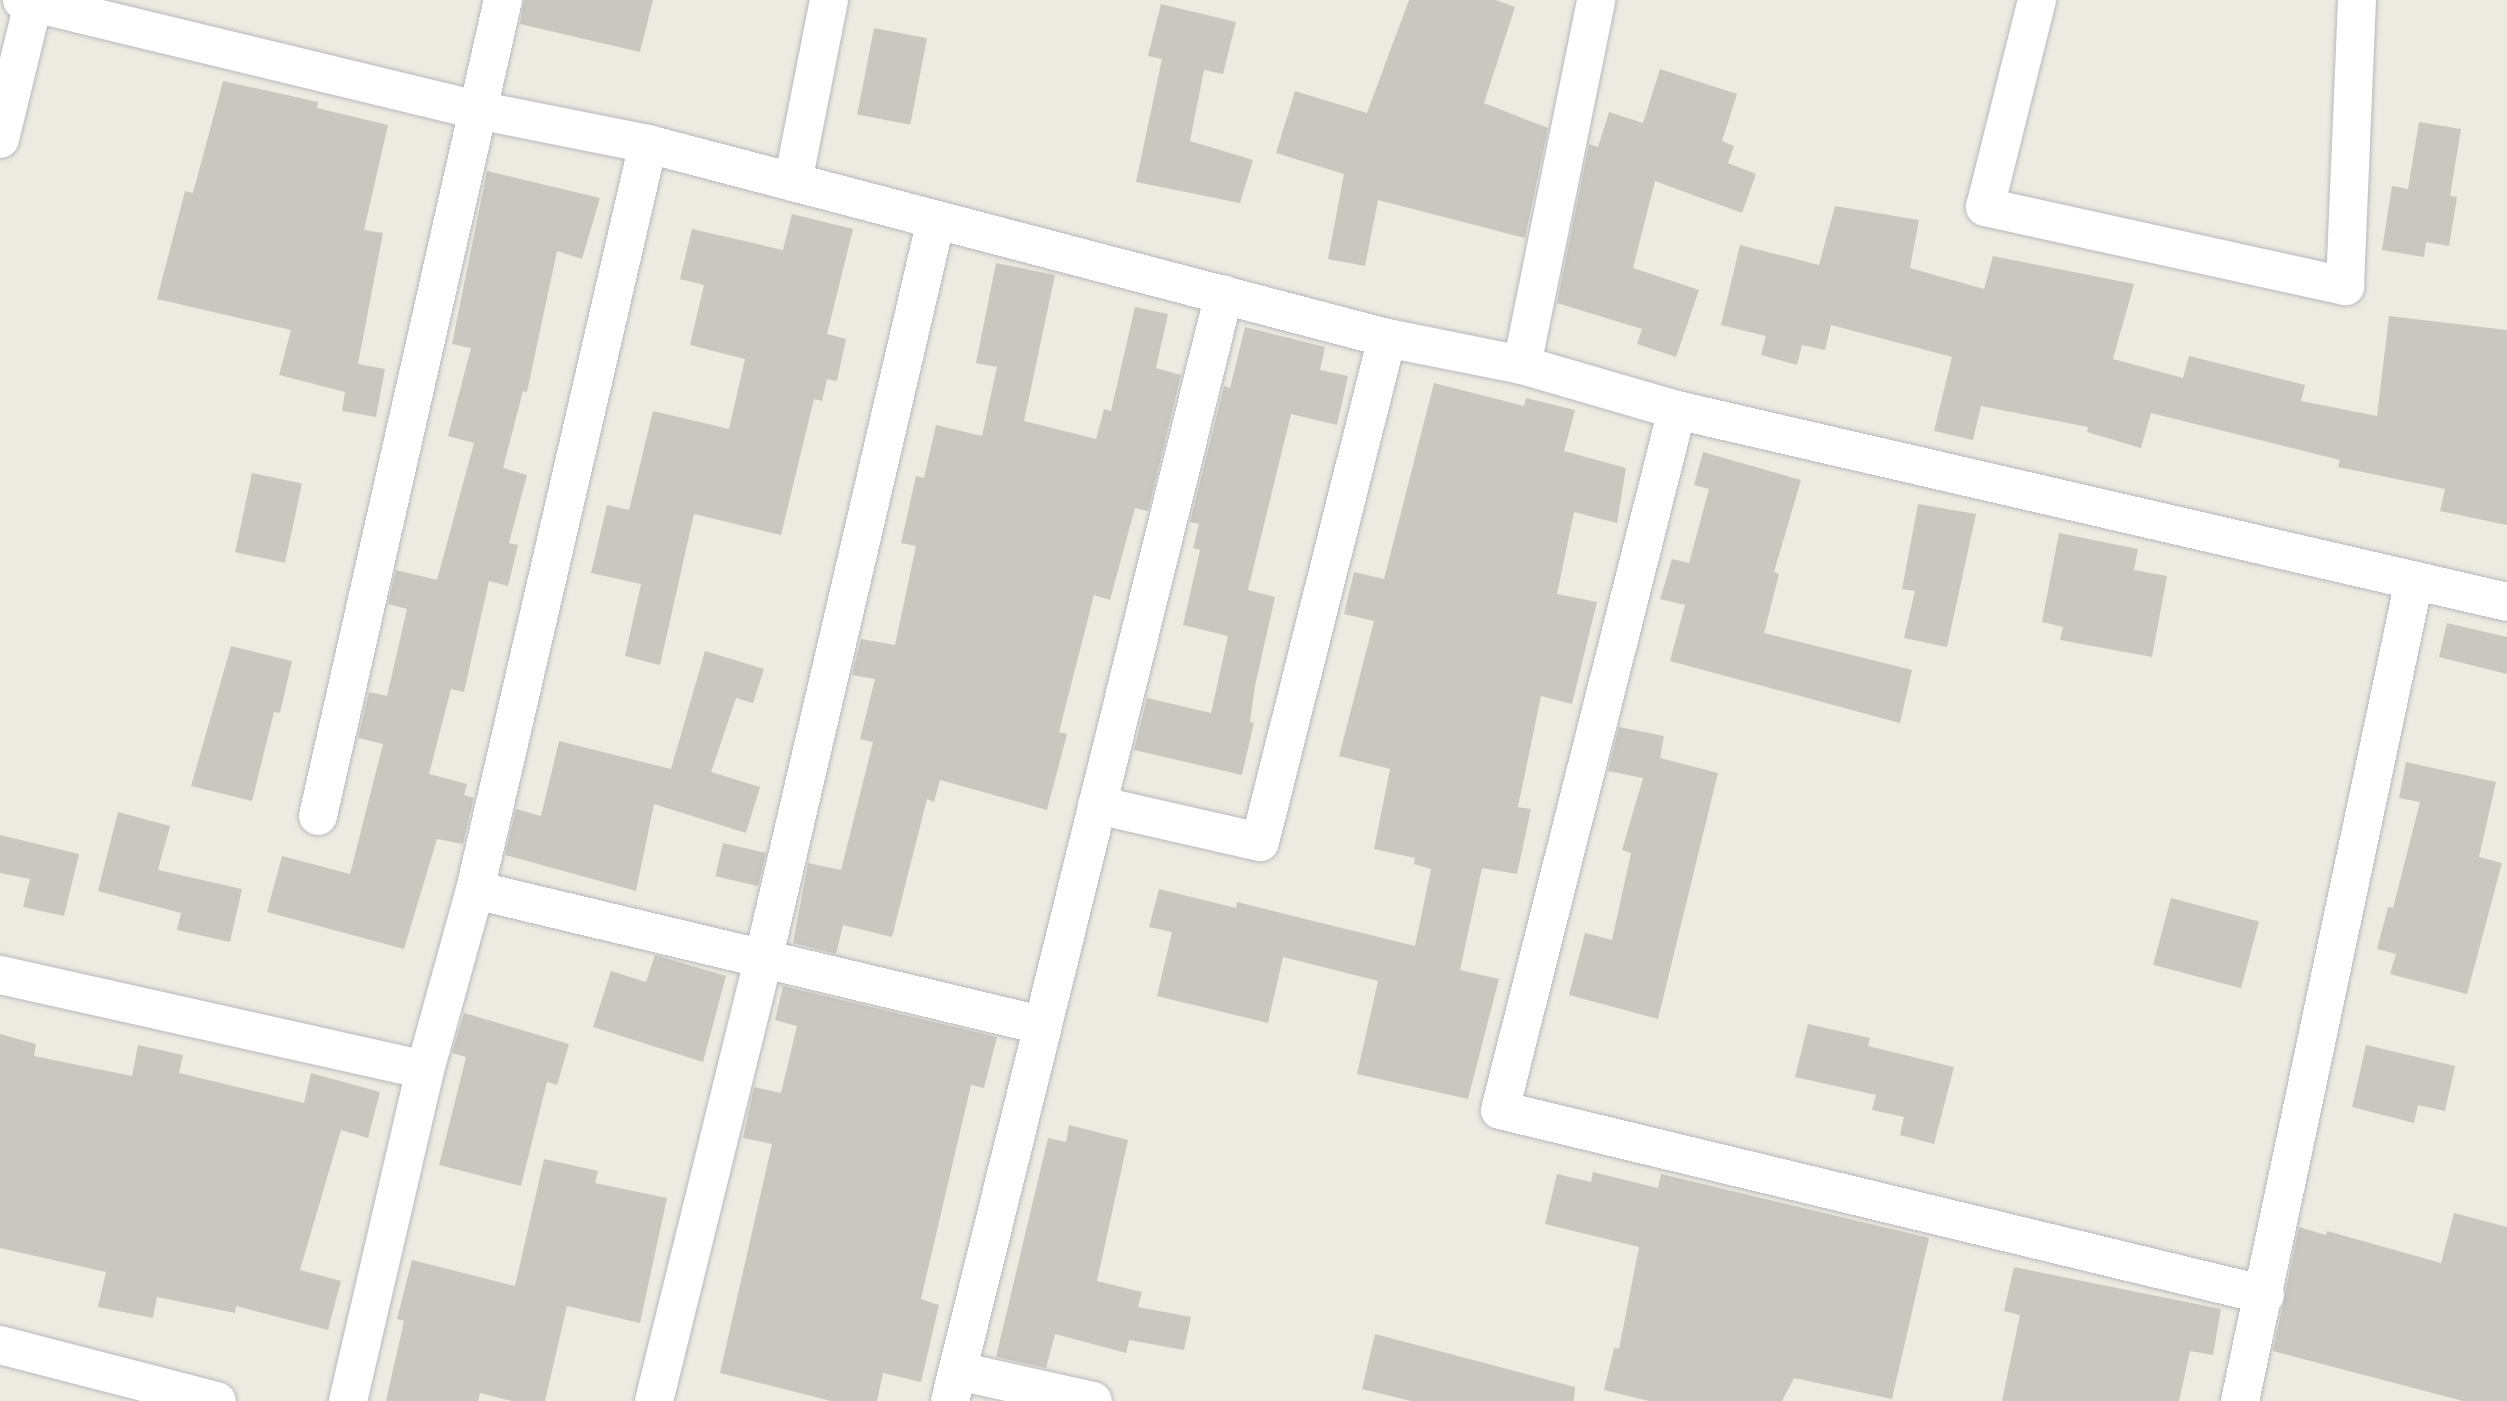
<!DOCTYPE html>
<style>
body{margin:0}
#map{position:relative;width:2507px;height:1401px;overflow:hidden;background:#edebe1;font-family:Mulish,sans-serif}
div>[style]{position:absolute}
.building>*{inset:0;background:#c9c7c0;transform-origin:0 0}
.roads{filter:drop-shadow(0 0 2px #b6b9be) drop-shadow(0 0 2px #b6b9be)}
.minor>*{height:38px;margin:-19px;padding:0 19px;transform-origin:19px;border-radius:19px;background:#fff}
span{translate:-50% -50%;white-space:nowrap;text-align:center;line-height:1.15;-webkit-text-stroke:7px #fff;paint-order:stroke}
</style>
<div id="map">
<div class="building">
<i style="clip-path:polygon(524px 0,653px 0,640px 52px,520px 24px)"></i>
<i style="clip-path:polygon(1409px 0,1496px 0,1515px 7px,1484px 103px,1548px 128px,1525px 238px,1378px 200px,1365px 266px,1328px 259px,1344px 174px,1276px 153px,1295px 91px,1367px 113px)"></i>
<i style="clip-path:polygon(1161px 4px,1236px 22px,1223px 74px,1204px 70px,1190px 141px,1253px 160px,1240px 203px,1136px 182px,1162px 59px,1148px 56px)"></i>
<i style="left:874px;top:28px;width:54px;height:88px;rotate:11deg"></i>
<i style="clip-path:polygon(1660px 69px,1737px 94px,1722px 141px,1734px 146px,1728px 163px,1756px 174px,1742px 213px,1655px 181px,1633px 268px,1699px 290px,1676px 357px,1637px 344px,1642px 329px,1557px 303px,1589px 144px,1598px 147px,1609px 112px,1643px 123px)"></i>
<i style="clip-path:polygon(223px 81px,318px 102px,317px 108px,388px 125px,364px 230px,383px 233px,358px 364px,385px 369px,376px 417px,342px 411px,345px 392px,279px 375px,291px 330px,157px 299px,185px 191px,193px 193px)"></i>
<i style="clip-path:polygon(2419px 122px,2461px 129px,2450px 196px,2457px 197px,2449px 246px,2426px 242px,2424px 257px,2382px 250px,2392px 186px,2408px 189px)"></i>
<i style="clip-path:polygon(487px 171px,600px 198px,582px 259px,557px 251px,527px 392px,523px 391px,503px 468px,527px 475px,509px 543px,518px 545px,508px 586px,489px 581px,464px 692px,451px 689px,429px 774px,467px 784px,464px 795px,474px 798px,463px 844px,437px 839px,404px 949px,267px 912px,282px 856px,350px 874px,383px 744px,358px 738px,369px 692px,387px 696px,407px 609px,388px 604px,396px 570px,437px 580px,474px 443px,448px 436px,471px 348px,452px 344px)"></i>
<i style="clip-path:polygon(1835px 206px,1919px 220px,1910px 268px,1984px 289px,1993px 256px,2134px 284px,2113px 359px,2183px 378px,2189px 356px,2305px 385px,2301px 401px,2377px 416px,2389px 316px,2507px 330px,2507px 525px,2440px 511px,2445px 489px,2338px 467px,2340px 460px,2151px 413px,2141px 448px,2087px 432px,2088px 427px,1981px 406px,1973px 440px,1934px 431px,1952px 357px,1831px 325px,1825px 350px,1802px 345px,1797px 365px,1761px 355px,1766px 336px,1721px 325px,1740px 245px,1819px 265px)"></i>
<i style="clip-path:polygon(792px 214px,853px 229px,827px 334px,846px 339px,837px 381px,827px 379px,822px 401px,814px 399px,781px 535px,694px 514px,660px 665px,625px 656px,641px 584px,591px 573px,607px 505px,629px 510px,653px 411px,729px 429px,745px 359px,690px 345px,704px 285px,680px 279px,692px 229px,783px 250px)"></i>
<i style="clip-path:polygon(996px 263px,1055px 275px,1024px 421px,1096px 439px,1104px 409px,1111px 411px,1135px 307px,1168px 314px,1156px 368px,1181px 375px,1148px 511px,1135px 508px,1110px 600px,1094px 595px,1059px 732px,1067px 734px,1047px 810px,940px 780px,934px 802px,927px 799px,892px 937px,843px 925px,836px 954px,793px 943px,808px 863px,841px 870px,873px 742px,860px 739px,875px 679px,852px 675px,861px 639px,895px 645px,916px 546px,901px 543px,916px 476px,924px 478px,936px 425px,982px 436px,997px 367px,976px 363px)"></i>
<i style="clip-path:polygon(1245px 327px,1325px 347px,1320px 370px,1348px 376px,1337px 425px,1291px 414px,1248px 590px,1275px 597px,1255px 686px,1250px 722px,1254px 723px,1242px 775px,1134px 750px,1147px 698px,1211px 713px,1228px 636px,1183px 625px,1200px 550px,1193px 548px,1199px 524px,1190px 522px,1224px 386px,1230px 388px)"></i>
<i style="clip-path:polygon(1434px 383px,1524px 406px,1526px 398px,1575px 410px,1564px 451px,1626px 468px,1617px 523px,1574px 512px,1557px 594px,1597px 602px,1572px 704px,1541px 696px,1518px 807px,1531px 809px,1517px 874px,1482px 868px,1460px 970px,1499px 979px,1468px 1099px,1357px 1074px,1378px 981px,1283px 957px,1268px 1023px,1157px 996px,1172px 932px,1149px 927px,1159px 889px,1236px 908px,1237px 902px,1415px 946px,1431px 869px,1414px 864px,1415px 858px,1374px 849px,1390px 769px,1339px 756px,1374px 621px,1344px 614px,1354px 572px,1384px 579px)"></i>
<i style="clip-path:polygon(1703px 452px,1801px 480px,1774px 572px,1779px 574px,1764px 633px,1912px 670px,1900px 723px,1670px 661px,1685px 605px,1660px 599px,1672px 559px,1689px 563px,1709px 489px,1694px 485px)"></i>
<i style="left:252px;top:473px;width:51px;height:81px;rotate:12deg"></i>
<i style="clip-path:polygon(1918px 504px,1976px 514px,1947px 647px,1904px 638px,1915px 591px,1902px 589px)"></i>
<i style="clip-path:polygon(2059px 533px,2138px 549px,2134px 570px,2167px 576px,2152px 657px,2060px 640px,2063px 627px,2042px 622px)"></i>
<i style="clip-path:polygon(2447px 623px,2507px 637px,2507px 674px,2439px 657px)"></i>
<i style="clip-path:polygon(231px 646px,292px 661px,280px 713px,274px 712px,252px 801px,191px 786px)"></i>
<i style="clip-path:polygon(705px 651px,764px 669px,753px 703px,736px 698px,711px 772px,760px 787px,746px 833px,654px 804px,636px 891px,505px 855px,516px 809px,541px 816px,559px 741px,671px 769px)"></i>
<i style="clip-path:polygon(1619px 727px,1664px 736px,1660px 758px,1718px 773px,1658px 1019px,1569px 995px,1585px 933px,1612px 940px,1631px 853px,1622px 850px,1643px 778px,1608px 771px)"></i>
<i style="clip-path:polygon(2406px 762px,2496px 782px,2479px 857px,2502px 863px,2467px 994px,2390px 974px,2396px 954px,2377px 949px,2388px 907px,2393px 908px,2420px 802px,2399px 798px)"></i>
<i style="clip-path:polygon(118px 812px,170px 826px,158px 870px,242px 889px,230px 942px,177px 930px,181px 913px,98px 891px)"></i>
<i style="clip-path:polygon(0 835px,79px 854px,64px 916px,23px 907px,30px 879px,0 873px)"></i>
<i style="left:723px;top:843px;width:44px;height:34px;rotate:13deg"></i>
<i style="left:2171px;top:898px;width:91px;height:69px;rotate:15deg"></i>
<i style="clip-path:polygon(655px 955px,726px 976px,703px 1062px,593px 1027px,611px 971px,646px 982px)"></i>
<i style="clip-path:polygon(783px 986px,997px 1037px,984px 1088px,971px 1085px,921px 1299px,939px 1305px,921px 1382px,883px 1373px,877px 1401px,831px 1401px,720px 1373px,772px 1144px,743px 1138px,754px 1087px,781px 1093px,797px 1026px,775px 1020px)"></i>
<i style="clip-path:polygon(464px 1013px,569px 1044px,557px 1085px,547px 1082px,521px 1186px,439px 1165px,466px 1057px,452px 1053px)"></i>
<i style="clip-path:polygon(1808px 1024px,1870px 1038px,1868px 1046px,1954px 1067px,1934px 1144px,1900px 1135px,1904px 1117px,1872px 1110px,1876px 1095px,1795px 1077px)"></i>
<i style="clip-path:polygon(0 1034px,36px 1044px,34px 1056px,132px 1076px,138px 1045px,183px 1055px,179px 1073px,304px 1103px,311px 1073px,380px 1092px,368px 1138px,341px 1130px,300px 1270px,341px 1281px,328px 1330px,236px 1306px,235px 1313px,157px 1297px,153px 1318px,98px 1307px,106px 1272px,0 1248px)"></i>
<i style="clip-path:polygon(2366px 1045px,2455px 1066px,2445px 1111px,2418px 1105px,2414px 1123px,2352px 1107px)"></i>
<i style="clip-path:polygon(1069px 1125px,1128px 1140px,1097px 1281px,1142px 1292px,1138px 1307px,1191px 1317px,1184px 1350px,1129px 1340px,1126px 1353px,1055px 1334px,1046px 1368px,996px 1357px,1048px 1138px,1066px 1142px)"></i>
<i style="clip-path:polygon(544px 1159px,598px 1171px,595px 1183px,667px 1198px,640px 1323px,567px 1306px,545px 1401px,512px 1401px,480px 1393px,478px 1401px,386px 1401px,404px 1321px,397px 1319px,412px 1260px,515px 1286px)"></i>
<i style="clip-path:polygon(1593px 1172px,1658px 1188px,1661px 1174px,1929px 1238px,1892px 1399px,1794px 1378px,1782px 1401px,1649px 1401px,1604px 1390px,1614px 1348px,1619px 1349px,1639px 1247px,1545px 1224px,1557px 1174px,1591px 1182px)"></i>
<i style="clip-path:polygon(2454px 1213px,2507px 1227px,2507px 1401px,2463px 1401px,2273px 1351px,2299px 1227px,2326px 1235px,2327px 1231px,2441px 1263px)"></i>
<i style="clip-path:polygon(2014px 1267px,2221px 1309px,2213px 1355px,2190px 1351px,2179px 1401px,2002px 1401px,2020px 1315px,2004px 1311px)"></i>
<i style="clip-path:polygon(1375px 1334px,1575px 1387px,1574px 1401px,1411px 1401px,1362px 1389px)"></i>
</div>
<div class="roads">
<div class="minor">
<i style="left:22px;top:0;width:469px;rotate:13.6deg"></i>
<i style="left:478px;top:110px;width:173px;rotate:11.3deg"></i>
<i style="left:648px;top:144px;width:764px;rotate:14.71deg"></i>
<i style="left:1387px;top:338px;width:138px;rotate:11.3deg"></i>
<i style="left:1522px;top:365px;width:161px;rotate:16.2deg"></i>
<i style="left:1677px;top:410px;width:852px;rotate:13.02deg"></i>
<i style="left:2037px;top:0;width:213px;rotate:104.1deg"></i>
<i style="left:1985px;top:207px;width:369px;rotate:12.4deg"></i>
<i style="left:2345px;top:286px;width:286px;rotate:-87.6deg"></i>
<i style="left:0;top:139px;width:143px;rotate:-76.3deg"></i>
<i style="left:793px;top:182px;width:186px;rotate:-78.8deg"></i>
<i style="left:1522px;top:365px;width:372px;rotate:-78.5deg"></i>
<i style="left:1677px;top:410px;width:722px;rotate:104.19deg"></i>
<i style="left:1500px;top:1110px;width:787px;rotate:13.59deg"></i>
<i style="left:1097px;top:805px;width:167px;rotate:12.8deg"></i>
<i style="left:1260px;top:842px;width:520px;rotate:-75.86deg"></i>
<i style="left:318px;top:816px;width:837px;rotate:-77.23deg"></i>
<i style="left:475px;top:890px;width:582px;rotate:13.42deg"></i>
<i style="left:0;top:975px;width:435px;rotate:12.6deg"></i>
<i style="left:0;top:1345px;width:224px;rotate:14.5deg"></i>
<i style="left:958px;top:1371px;width:138px;rotate:12.5deg"></i>
<i style="left:348px;top:1401px;width:340px;rotate:-76.9deg"></i>
<i style="left:425px;top:1070px;width:187px;rotate:-74.5deg"></i>
<i style="left:475px;top:890px;width:766px;rotate:-76.94deg"></i>
<i style="left:654px;top:1401px;width:458px;rotate:-76.1deg"></i>
<i style="left:764px;top:956px;width:756px;rotate:-76.85deg"></i>
<i style="left:950px;top:1401px;width:1140px;rotate:-76.1deg"></i>
<i style="left:2240px;top:1401px;width:838px;rotate:-78.02deg"></i>
</div>
</div>
</div>
